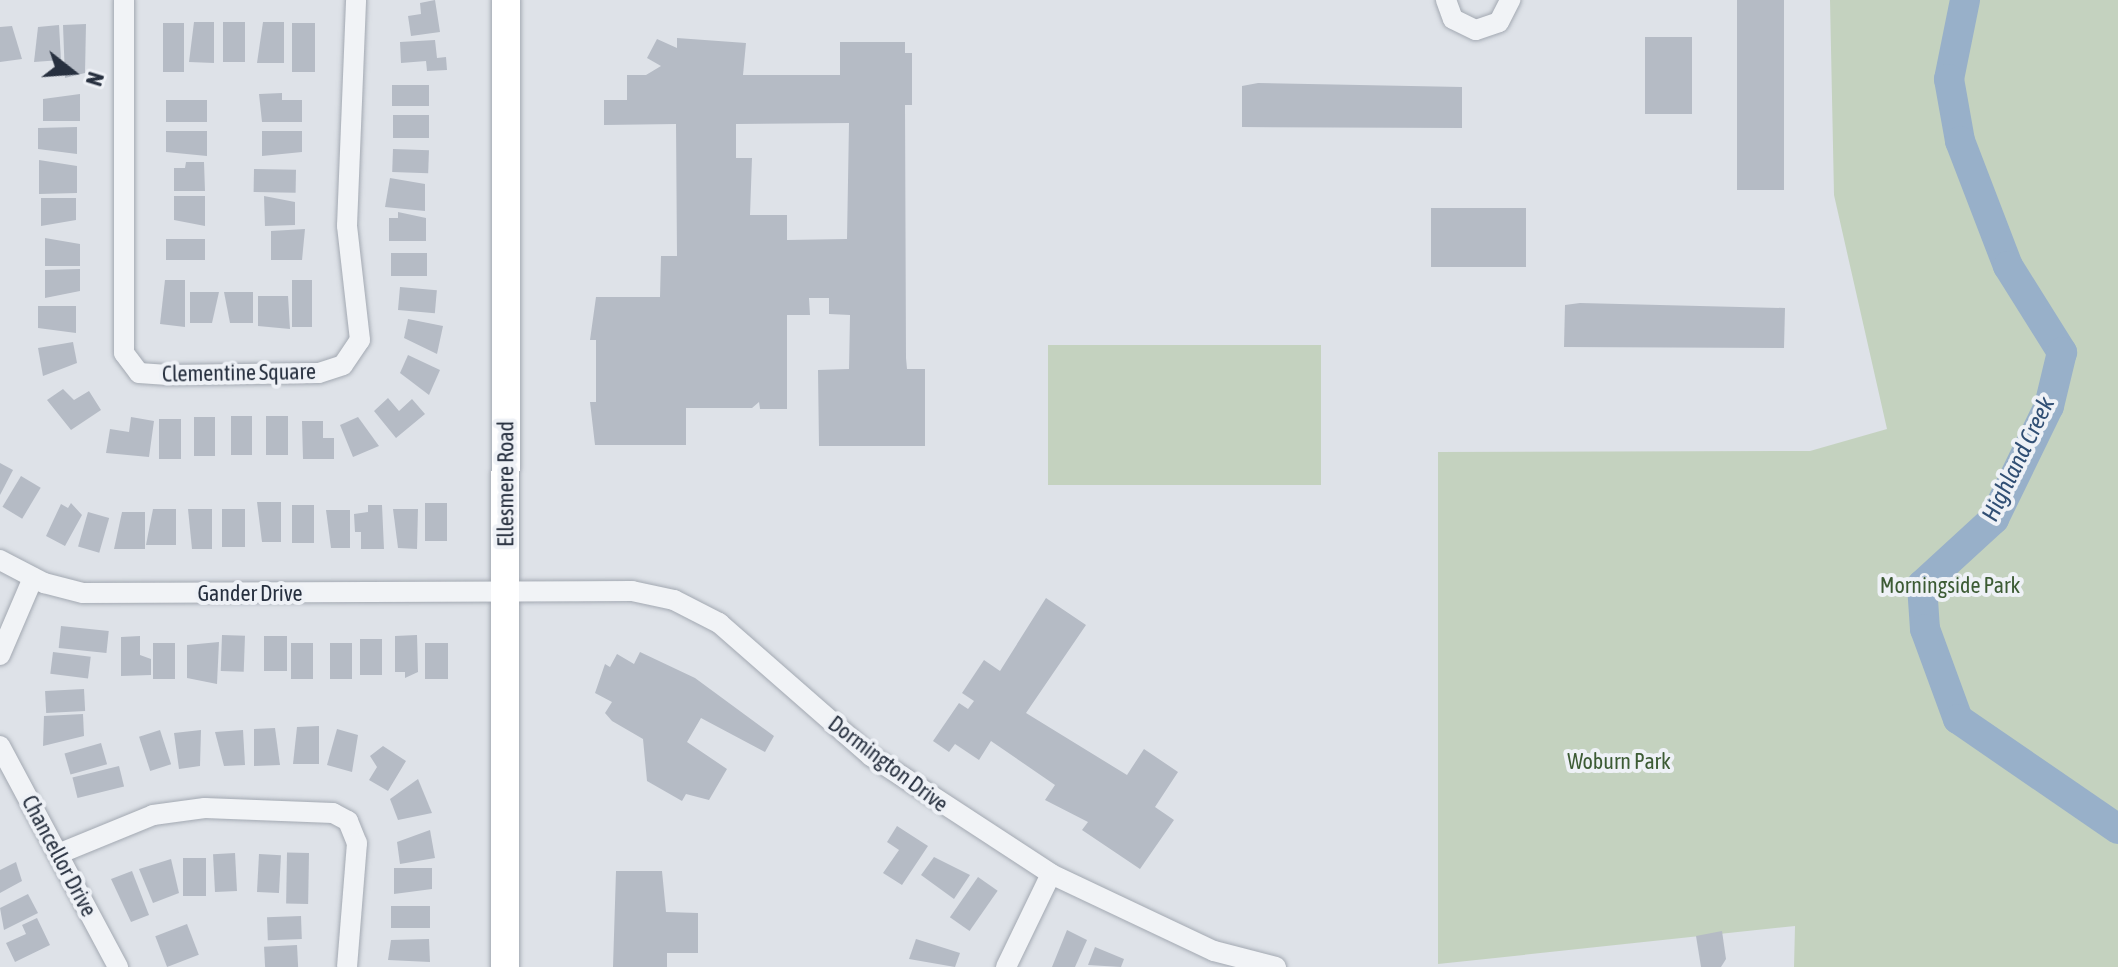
<!DOCTYPE html>
<style>
body{margin:0}
#map{position:relative;width:2118px;height:967px;overflow:hidden;background:#dee2e8;font-family:"Asap Condensed",sans-serif}
div>[style]{position:absolute}
.green>*{inset:0;background:#c4d2bf;transform-origin:0 0}
.river>*{height:30px;margin:-15px;padding:0 15px;transform-origin:15px;border-radius:15px;background:#98b0c9}
.building>*{inset:0;background:#b5bbc5;transform-origin:0 0}
.roads{filter:drop-shadow(0 0 2px #a3a9b2) drop-shadow(0 0 2px #a3a9b2)}
.minor>*{height:20px;margin:-10px;padding:0 10px;transform-origin:10px;border-radius:10px;background:#f1f3f6}
.secondary>*{height:28px;margin:-14px;padding:0 14px;transform-origin:14px;border-radius:14px;background:#fff}
span{translate:-50% -50%;white-space:nowrap;text-align:center;line-height:1.15;-webkit-text-stroke:8px #eef1f6;paint-order:stroke}
.street-label{font-size:22px;color:#27303f}
.park-label{font-size:22px;color:#3c5b34}
.water-label{font-size:24px;color:#314f74;font-style:italic}
.north{position:absolute;left:32px;top:32px;width:80px;height:80px;-webkit-text-stroke:6px #eef1f6;paint-order:stroke;rotate:107deg;font-size:22px;font-weight:700;line-height:32px;text-align:center;color:#27303f}
.north::after{content:'';display:block;margin:auto;width:28px;height:36px;background:#27303f;clip-path:polygon(50% 0,100% 100%,50% 72%,0 100%)}
</style>
<div id="map">
<div class="green">
<i style="clip-path:polygon(1830px 0,2118px 0,2118px 967px,1794px 967px,1795px 926px,1438px 964px,1438px 452px,1810px 451px,1887px 429px,1834px 195px)"></i>
<i style="left:1048px;top:345px;width:273px;height:140px"></i>
</div>
<div class="river">
<i style="left:1965px;top:0;width:81px;rotate:101.4deg"></i>
<i style="left:1949px;top:79px;width:63px;rotate:79.9deg"></i>
<i style="left:1960px;top:141px;width:134px;rotate:69deg"></i>
<i style="left:2008px;top:266px;width:102px;rotate:57.9deg"></i>
<i style="left:2062px;top:352px;width:56px;rotate:103.5deg"></i>
<i style="left:2049px;top:406px;width:126px;rotate:116deg"></i>
<i style="left:1994px;top:519px;width:98px;rotate:137.5deg"></i>
<i style="left:1922px;top:585px;width:44px;rotate:86.1deg"></i>
<i style="left:1925px;top:629px;width:96px;rotate:69.9deg"></i>
<i style="left:1958px;top:719px;width:194px;rotate:34.5deg"></i>
</div>
<div class="building">
<i style="clip-path:polygon(435px 0,440px 32px,411px 36px,408px 16px,421px 14px,420px 3px)"></i>
<i style="left:1737px;top:0;width:47px;height:190px"></i>
<i style="clip-path:polygon(194px 22px,214px 22px,214px 63px,189px 62px)"></i>
<i style="left:223px;top:22px;width:22px;height:40px"></i>
<i style="clip-path:polygon(263px 22px,284px 22px,284px 63px,257px 63px)"></i>
<i style="left:163px;top:23px;width:21px;height:49px"></i>
<i style="left:292px;top:23px;width:23px;height:49px"></i>
<i style="clip-path:polygon(86px 24px,85px 73px,65px 78px,63px 25px)"></i>
<i style="clip-path:polygon(59px 25px,61px 60px,34px 62px,38px 27px)"></i>
<i style="clip-path:polygon(12px 26px,22px 59px,0 62px,0 27px)"></i>
<i style="left:1645px;top:37px;width:47px;height:77px"></i>
<i style="clip-path:polygon(evenodd,677px 38px,746px 43px,743px 75px,840px 75px,840px 42px,905px 42px,905px 53px,912px 53px,912px 105px,905px 105px,906px 358px,907px 369px,925px 369px,925px 446px,819px 446px,818px 370px,849px 369px,850px 315px,829px 314px,829px 298px,809px 298px,810px 315px,787px 315px,787px 409px,760px 409px,759px 402px,752px 408px,686px 408px,686px 445px,595px 445px,590px 402px,596px 402px,596px 340px,590px 340px,596px 297px,660px 297px,661px 256px,677px 256px,676px 124px,604px 125px,604px 100px,627px 100px,627px 75px,646px 75px,661px 66px,647px 58px,657px 39px,677px 48px,677px 38px,849px 123px,847px 239px,787px 240px,787px 215px,750px 215px,752px 158px,736px 158px,736px 124px,849px 123px)"></i>
<i style="clip-path:polygon(435px 40px,437px 58px,446px 57px,447px 70px,427px 71px,426px 61px,401px 63px,400px 42px)"></i>
<i style="clip-path:polygon(1258px 83px,1462px 87px,1462px 128px,1242px 127px,1242px 86px)"></i>
<i style="left:392px;top:85px;width:37px;height:21px"></i>
<i style="clip-path:polygon(282px 93px,282px 100px,302px 100px,302px 122px,262px 122px,259px 94px)"></i>
<i style="clip-path:polygon(80px 94px,80px 121px,43px 121px,43px 99px)"></i>
<i style="left:166px;top:100px;width:41px;height:22px"></i>
<i style="left:393px;top:115px;width:36px;height:23px"></i>
<i style="clip-path:polygon(77px 127px,77px 154px,38px 149px,38px 128px)"></i>
<i style="clip-path:polygon(166px 131px,207px 131px,207px 156px,166px 152px)"></i>
<i style="clip-path:polygon(262px 131px,302px 131px,302px 152px,262px 156px)"></i>
<i style="left:393px;top:149px;width:36px;height:23px;rotate:2deg"></i>
<i style="clip-path:polygon(39px 160px,77px 166px,77px 193px,39px 194px)"></i>
<i style="clip-path:polygon(186px 162px,204px 162px,205px 191px,174px 191px,174px 168px,185px 168px)"></i>
<i style="left:254px;top:169px;width:42px;height:23px;rotate:1deg"></i>
<i style="clip-path:polygon(390px 178px,425px 184px,425px 211px,385px 207px)"></i>
<i style="clip-path:polygon(174px 196px,205px 196px,205px 226px,174px 220px)"></i>
<i style="clip-path:polygon(264px 196px,295px 202px,295px 225px,265px 226px)"></i>
<i style="clip-path:polygon(41px 198px,76px 198px,76px 220px,41px 226px)"></i>
<i style="left:1431px;top:208px;width:95px;height:59px"></i>
<i style="clip-path:polygon(398px 212px,426px 218px,426px 241px,389px 241px,389px 218px,398px 218px)"></i>
<i style="clip-path:polygon(305px 229px,302px 260px,271px 260px,271px 231px)"></i>
<i style="clip-path:polygon(45px 238px,80px 244px,80px 266px,45px 266px)"></i>
<i style="left:205px;top:239px;width:21px;height:39px;rotate:90deg"></i>
<i style="left:391px;top:253px;width:36px;height:23px"></i>
<i style="clip-path:polygon(80px 269px,80px 291px,45px 298px,45px 270px)"></i>
<i style="clip-path:polygon(165px 280px,185px 280px,185px 327px,160px 324px)"></i>
<i style="left:292px;top:280px;width:20px;height:47px"></i>
<i style="left:400px;top:287px;width:37px;height:23px;rotate:5deg"></i>
<i style="clip-path:polygon(190px 292px,219px 292px,212px 323px,190px 323px)"></i>
<i style="clip-path:polygon(224px 292px,253px 292px,253px 323px,230px 323px)"></i>
<i style="clip-path:polygon(258px 296px,288px 296px,290px 329px,258px 326px)"></i>
<i style="clip-path:polygon(1580px 303px,1785px 308px,1784px 348px,1564px 347px,1565px 305px)"></i>
<i style="clip-path:polygon(38px 306px,76px 306px,76px 333px,38px 328px)"></i>
<i style="clip-path:polygon(408px 319px,443px 326px,437px 354px,404px 338px)"></i>
<i style="clip-path:polygon(73px 342px,77px 363px,43px 376px,38px 348px)"></i>
<i style="clip-path:polygon(408px 355px,440px 370px,429px 395px,400px 373px)"></i>
<i style="clip-path:polygon(63px 389px,74px 400px,89px 391px,101px 410px,71px 430px,47px 400px)"></i>
<i style="clip-path:polygon(388px 398px,399px 411px,412px 399px,425px 414px,396px 438px,374px 411px)"></i>
<i style="left:252px;top:416px;width:39px;height:21px;rotate:90deg"></i>
<i style="left:288px;top:416px;width:39px;height:22px;rotate:90deg"></i>
<i style="clip-path:polygon(131px 417px,154px 421px,149px 457px,106px 453px,110px 429px,129px 432px)"></i>
<i style="left:194px;top:417px;width:21px;height:39px"></i>
<i style="clip-path:polygon(358px 417px,379px 446px,353px 457px,340px 425px)"></i>
<i style="left:181px;top:419px;width:40px;height:22px;rotate:90deg"></i>
<i style="clip-path:polygon(302px 421px,323px 421px,323px 438px,334px 438px,334px 459px,303px 459px)"></i>
<i style="clip-path:polygon(0 463px,13px 470px,0 495px)"></i>
<i style="left:21px;top:476px;width:23px;height:36px;rotate:31deg"></i>
<i style="clip-path:polygon(257px 502px,281px 502px,281px 542px,262px 542px)"></i>
<i style="clip-path:polygon(71px 503px,82px 515px,65px 546px,46px 536px,61px 504px,68px 508px)"></i>
<i style="left:425px;top:503px;width:22px;height:38px"></i>
<i style="left:292px;top:505px;width:22px;height:38px"></i>
<i style="clip-path:polygon(368px 505px,382px 505px,384px 549px,361px 549px,361px 532px,355px 532px,354px 514px,368px 512px)"></i>
<i style="clip-path:polygon(153px 509px,176px 509px,176px 545px,146px 545px)"></i>
<i style="clip-path:polygon(188px 509px,212px 509px,212px 549px,192px 549px)"></i>
<i style="left:222px;top:509px;width:23px;height:38px"></i>
<i style="clip-path:polygon(393px 509px,418px 509px,417px 549px,398px 548px)"></i>
<i style="clip-path:polygon(326px 510px,350px 510px,350px 548px,331px 548px)"></i>
<i style="left:88px;top:512px;width:22px;height:36px;rotate:16deg"></i>
<i style="clip-path:polygon(122px 512px,145px 512px,145px 549px,114px 549px)"></i>
<i style="clip-path:polygon(1046px 598px,1086px 625px,1026px 713px,1127px 775px,1144px 749px,1178px 772px,1155px 807px,1174px 820px,1140px 869px,1082px 830px,1088px 822px,1045px 800px,1055px 785px,991px 741px,979px 760px,955px 744px,949px 752px,933px 741px,959px 703px,968px 709px,974px 701px,962px 693px,984px 660px,1000px 671px)"></i>
<i style="left:61px;top:626px;width:48px;height:22px;rotate:6deg"></i>
<i style="left:222px;top:635px;width:23px;height:36px;rotate:2deg"></i>
<i style="clip-path:polygon(417px 635px,418px 672px,405px 678px,405px 672px,395px 672px,395px 636px)"></i>
<i style="clip-path:polygon(140px 636px,140px 655px,151px 659px,151px 675px,121px 676px,121px 637px)"></i>
<i style="left:264px;top:636px;width:23px;height:35px"></i>
<i style="left:360px;top:639px;width:22px;height:36px"></i>
<i style="clip-path:polygon(219px 642px,217px 684px,187px 678px,187px 645px)"></i>
<i style="left:153px;top:643px;width:22px;height:36px"></i>
<i style="left:291px;top:643px;width:22px;height:36px"></i>
<i style="left:330px;top:643px;width:22px;height:36px"></i>
<i style="left:425px;top:643px;width:23px;height:36px"></i>
<i style="left:53px;top:652px;width:38px;height:22px;rotate:7deg"></i>
<i style="clip-path:polygon(640px 652px,695px 678px,774px 736px,765px 752px,701px 718px,687px 742px,727px 769px,709px 800px,686px 794px,682px 801px,647px 781px,643px 739px,612px 721px,605px 713px,612px 702px,595px 693px,605px 664px,610px 667px,617px 654px,634px 664px)"></i>
<i style="left:84px;top:689px;width:22px;height:39px;rotate:87deg"></i>
<i style="clip-path:polygon(83px 714px,84px 736px,43px 746px,44px 716px)"></i>
<i style="clip-path:polygon(319px 726px,319px 764px,293px 764px,297px 727px)"></i>
<i style="clip-path:polygon(275px 728px,280px 765px,254px 766px,254px 729px)"></i>
<i style="clip-path:polygon(337px 729px,358px 735px,352px 772px,327px 765px)"></i>
<i style="left:160px;top:730px;width:36px;height:22px;rotate:72deg"></i>
<i style="clip-path:polygon(201px 730px,200px 766px,179px 769px,174px 733px)"></i>
<i style="clip-path:polygon(243px 730px,245px 765px,224px 766px,215px 732px)"></i>
<i style="left:101px;top:743px;width:22px;height:38px;rotate:74deg"></i>
<i style="clip-path:polygon(383px 746px,406px 761px,388px 791px,369px 780px,377px 767px,370px 756px)"></i>
<i style="left:119px;top:766px;width:21px;height:48px;rotate:76deg"></i>
<i style="clip-path:polygon(418px 779px,432px 813px,398px 820px,390px 799px)"></i>
<i style="clip-path:polygon(897px 826px,928px 846px,902px 885px,883px 873px,899px 850px,887px 842px)"></i>
<i style="clip-path:polygon(430px 830px,435px 858px,400px 864px,397px 842px)"></i>
<i style="left:235px;top:853px;width:38px;height:22px;rotate:87deg"></i>
<i style="left:309px;top:853px;width:51px;height:22px;rotate:91deg"></i>
<i style="left:259px;top:854px;width:22px;height:38px;rotate:3deg"></i>
<i style="clip-path:polygon(934px 857px,970px 875px,954px 899px,921px 875px)"></i>
<i style="left:183px;top:858px;width:23px;height:38px"></i>
<i style="clip-path:polygon(171px 859px,179px 893px,153px 903px,139px 869px)"></i>
<i style="clip-path:polygon(16px 862px,22px 881px,0 893px,0 870px)"></i>
<i style="clip-path:polygon(394px 868px,432px 868px,432px 889px,394px 894px)"></i>
<i style="clip-path:polygon(132px 871px,149px 915px,131px 922px,111px 879px)"></i>
<i style="clip-path:polygon(616px 871px,662px 871px,666px 912px,698px 913px,698px 953px,667px 953px,667px 967px,613px 967px)"></i>
<i style="left:978px;top:877px;width:24px;height:49px;rotate:35deg"></i>
<i style="clip-path:polygon(28px 894px,38px 913px,4px 930px,0 908px)"></i>
<i style="left:430px;top:906px;width:22px;height:39px;rotate:90deg"></i>
<i style="left:301px;top:916px;width:23px;height:34px;rotate:88deg"></i>
<i style="clip-path:polygon(37px 918px,50px 945px,15px 962px,6px 943px,26px 934px,22px 925px)"></i>
<i style="left:187px;top:924px;width:33px;height:34px;rotate:69deg"></i>
<i style="clip-path:polygon(1067px 930px,1087px 940px,1075px 967px,1052px 967px)"></i>
<i style="clip-path:polygon(1722px 931px,1726px 959px,1721px 967px,1701px 967px,1696px 936px)"></i>
<i style="clip-path:polygon(429px 939px,430px 962px,388px 960px,391px 940px)"></i>
<i style="clip-path:polygon(916px 939px,960px 953px,955px 967px,909px 959px)"></i>
<i style="left:297px;top:945px;width:22px;height:33px;rotate:87deg"></i>
<i style="clip-path:polygon(1095px 947px,1124px 959px,1121px 967px,1088px 965px)"></i>
</div>
<div class="roads">
<div class="minor">
<i style="left:124px;top:0;width:353px;rotate:90deg"></i>
<i style="left:124px;top:353px;width:25px;rotate:53deg"></i>
<i style="left:139px;top:373px;width:29px;rotate:4deg"></i>
<i style="left:168px;top:375px;width:151px;rotate:-0.8deg"></i>
<i style="left:319px;top:373px;width:25px;rotate:-18deg"></i>
<i style="left:343px;top:365px;width:30px;rotate:-56deg"></i>
<i style="left:360px;top:340px;width:115px;rotate:-96.5deg"></i>
<i style="left:347px;top:226px;width:226px;rotate:-87.7deg"></i>
<i style="left:1446px;top:0;width:20px;rotate:70deg"></i>
<i style="left:1453px;top:19px;width:25px;rotate:26deg"></i>
<i style="left:1476px;top:30px;width:24px;rotate:-19deg"></i>
<i style="left:1499px;top:22px;width:25px;rotate:-63deg"></i>
<i style="left:0;top:560px;width:50px;rotate:27.6deg"></i>
<i style="left:44px;top:583px;width:40px;rotate:14.4deg"></i>
<i style="left:83px;top:593px;width:549px;rotate:-0.21deg"></i>
<i style="left:632px;top:591px;width:43px;rotate:12.1deg"></i>
<i style="left:674px;top:600px;width:51px;rotate:27.1deg"></i>
<i style="left:719px;top:623px;width:202px;rotate:41.2deg"></i>
<i style="left:871px;top:756px;width:215px;rotate:33.2deg"></i>
<i style="left:1051px;top:874px;width:180px;rotate:25.3deg"></i>
<i style="left:1214px;top:951px;width:64px;rotate:14.5deg"></i>
<i style="left:0;top:655px;width:84px;rotate:-66.8deg"></i>
<i style="left:0;top:746px;width:251px;rotate:61.9deg"></i>
<i style="left:58px;top:854px;width:103px;rotate:-22.3deg"></i>
<i style="left:153px;top:815px;width:52px;rotate:-7.7deg"></i>
<i style="left:205px;top:808px;width:128px;rotate:2.2deg"></i>
<i style="left:333px;top:813px;width:17px;rotate:28deg"></i>
<i style="left:348px;top:821px;width:24px;rotate:68deg"></i>
<i style="left:357px;top:843px;width:124px;rotate:94.6deg"></i>
<i style="left:1006px;top:967px;width:103px;rotate:-64.2deg"></i>
</div>
<div class="secondary">
<i style="left:505px;top:967px;width:967px;rotate:-89.94deg"></i>
</div>
</div>
<div class="street-label">
<span style="left:239px;top:373px;rotate:-1deg">Clementine Square</span>
<span style="left:506px;top:484px;rotate:-90deg">Ellesmere Road</span>
<span style="left:250px;top:594px">Gander Drive</span>
<span style="left:888px;top:764px;rotate:37deg">Dormington Drive</span>
<span style="left:59px;top:856px;rotate:62deg">Chancellor Drive</span>
</div>
<div class="park-label">
<span style="left:1950px;top:586px">Morningside Park</span>
<span style="left:1619px;top:762px">Woburn Park</span>
</div>
<div class="water-label">
<span style="left:2018px;top:459px;rotate:-64deg">Highland Creek</span>
</div>
<div class="north">N</div>
</div>
